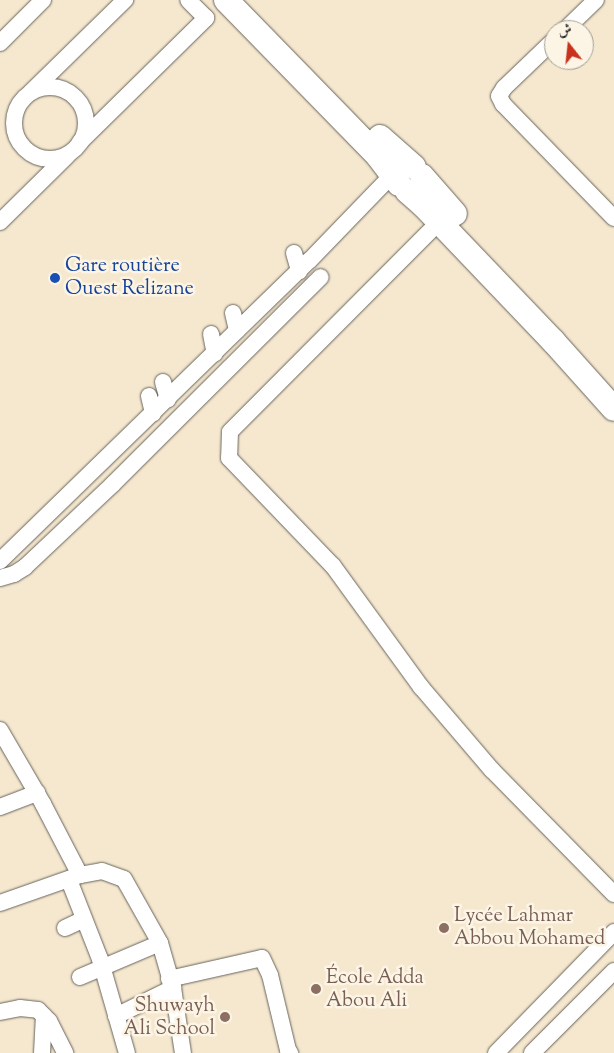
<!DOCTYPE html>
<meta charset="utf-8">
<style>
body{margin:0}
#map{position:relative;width:614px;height:1053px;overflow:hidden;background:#f5e8cf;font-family:"Sorts Mill Goudy",Amiri,serif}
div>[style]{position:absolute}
.roads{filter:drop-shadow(0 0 1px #68635b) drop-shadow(0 0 1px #68635b)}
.minor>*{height:16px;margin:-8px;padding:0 8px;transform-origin:8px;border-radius:8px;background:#fff}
.minor>.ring{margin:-8px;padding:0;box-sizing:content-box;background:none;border:16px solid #fff;border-radius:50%}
.highway>*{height:24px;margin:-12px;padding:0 12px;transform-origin:12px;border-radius:12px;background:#fff}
.dots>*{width:14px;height:14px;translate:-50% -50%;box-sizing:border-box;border:2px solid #fcf5e5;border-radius:50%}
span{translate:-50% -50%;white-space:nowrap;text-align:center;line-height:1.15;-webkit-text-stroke:5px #fcf5e5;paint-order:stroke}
.transit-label{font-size:20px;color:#164399}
.left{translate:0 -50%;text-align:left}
.education-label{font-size:20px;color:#785e54}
.right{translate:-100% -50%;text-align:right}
.north{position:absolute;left:544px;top:20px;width:50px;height:50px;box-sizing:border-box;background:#fcf5e5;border:1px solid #a29e95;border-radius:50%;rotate:344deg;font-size:14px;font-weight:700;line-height:20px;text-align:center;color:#1c1c1c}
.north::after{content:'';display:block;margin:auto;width:18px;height:22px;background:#c8321e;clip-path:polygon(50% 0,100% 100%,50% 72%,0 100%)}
</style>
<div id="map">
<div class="roads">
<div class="minor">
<i style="left:565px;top:30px;width:43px;rotate:-44.1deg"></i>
<i style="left:554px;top:40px;width:69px;rotate:136.2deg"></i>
<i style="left:504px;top:88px;width:9px;rotate:122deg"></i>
<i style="left:499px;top:96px;width:9px;rotate:63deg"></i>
<i style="left:503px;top:104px;width:159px;rotate:45.8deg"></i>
<i style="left:0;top:43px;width:61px;rotate:-45deg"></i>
<i class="ring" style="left:14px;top:87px;width:56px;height:56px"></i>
<i style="left:31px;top:92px;width:132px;rotate:-44.4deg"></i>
<i style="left:80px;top:142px;width:177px;rotate:-44.5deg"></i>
<i style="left:206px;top:18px;width:25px;rotate:-135deg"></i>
<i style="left:0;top:222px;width:95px;rotate:-44.6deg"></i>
<i style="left:439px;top:222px;width:296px;rotate:134.9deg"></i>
<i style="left:230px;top:432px;width:26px;rotate:92deg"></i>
<i style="left:229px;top:458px;width:150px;rotate:46.1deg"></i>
<i style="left:333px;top:566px;width:150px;rotate:54deg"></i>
<i style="left:421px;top:687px;width:109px;rotate:49.5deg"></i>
<i style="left:492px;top:770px;width:174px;rotate:45.5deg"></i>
<i style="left:294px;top:253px;width:19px;rotate:74deg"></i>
<i style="left:233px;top:313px;width:18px;rotate:77deg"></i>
<i style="left:211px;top:334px;width:20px;rotate:79deg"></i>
<i style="left:163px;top:382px;width:18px;rotate:74deg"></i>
<i style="left:149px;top:396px;width:18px;rotate:77deg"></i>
<i style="left:0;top:561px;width:431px;rotate:-44.2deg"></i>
<i style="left:309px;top:261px;width:121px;rotate:-46deg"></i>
<i style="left:0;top:578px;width:15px;rotate:-16deg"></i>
<i style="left:14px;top:574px;width:13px;rotate:-32deg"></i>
<i style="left:25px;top:567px;width:121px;rotate:-43.3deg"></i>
<i style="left:113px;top:484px;width:293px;rotate:-44.9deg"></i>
<i style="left:0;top:730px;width:86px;rotate:59.8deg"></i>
<i style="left:43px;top:804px;width:80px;rotate:62.5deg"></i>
<i style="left:0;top:807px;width:40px;rotate:-21deg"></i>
<i style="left:69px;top:880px;width:85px;rotate:68.6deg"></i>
<i style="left:100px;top:959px;width:98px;rotate:74deg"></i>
<i style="left:0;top:903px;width:85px;rotate:-19.3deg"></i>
<i style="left:80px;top:875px;width:22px;rotate:-10deg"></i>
<i style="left:102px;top:871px;width:23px;rotate:20deg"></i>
<i style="left:124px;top:879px;width:73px;rotate:60.6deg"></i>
<i style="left:160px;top:943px;width:47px;rotate:73.9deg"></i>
<i style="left:173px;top:988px;width:66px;rotate:81.3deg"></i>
<i style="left:65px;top:928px;width:21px;rotate:-25deg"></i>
<i style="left:80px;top:977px;width:87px;rotate:-23deg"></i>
<i style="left:169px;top:979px;width:95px;rotate:-12.7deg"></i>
<i style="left:262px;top:958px;width:19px;rotate:65deg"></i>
<i style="left:270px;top:975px;width:77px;rotate:76.5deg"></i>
<i style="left:288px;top:1050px;width:4px;rotate:56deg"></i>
<i style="left:0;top:1012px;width:20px;rotate:-11deg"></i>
<i style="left:20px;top:1008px;width:18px;rotate:6deg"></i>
<i style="left:38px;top:1010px;width:16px;rotate:45deg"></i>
<i style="left:49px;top:1021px;width:36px;rotate:63deg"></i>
<i style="left:116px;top:1016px;width:64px;rotate:-26.2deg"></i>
<i style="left:42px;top:1053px;width:37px;rotate:-87deg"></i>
<i style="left:496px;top:1053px;width:169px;rotate:-45.7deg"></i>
<i style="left:532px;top:1053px;width:116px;rotate:-45deg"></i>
</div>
<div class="highway">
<i style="left:226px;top:0;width:218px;rotate:45.7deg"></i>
<i style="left:378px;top:156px;width:35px;rotate:53deg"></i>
<i style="left:380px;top:137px;width:45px;rotate:41.4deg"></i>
<i style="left:422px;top:176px;width:50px;rotate:49deg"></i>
<i style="left:407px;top:191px;width:23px;rotate:41deg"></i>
<i style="left:424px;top:206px;width:187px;rotate:46.3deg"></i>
<i style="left:553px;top:341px;width:91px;rotate:48.1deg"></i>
</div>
</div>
<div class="dots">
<i style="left:55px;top:278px;background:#1a4fb4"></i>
<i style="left:444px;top:928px;background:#8d6e63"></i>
<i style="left:316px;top:989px;background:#8d6e63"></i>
<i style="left:225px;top:1017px;background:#8d6e63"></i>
</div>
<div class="transit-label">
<span class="left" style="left:65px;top:278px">Gare routière<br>Ouest Relizane</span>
</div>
<div class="education-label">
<span class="left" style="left:454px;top:928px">Lycée Lahmar<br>Abbou Mohamed</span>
<span class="left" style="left:326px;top:990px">École Adda<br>Abou Ali</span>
<span class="right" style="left:215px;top:1018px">Shuwayh<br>Ali School</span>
</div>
<div class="north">ش</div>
</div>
